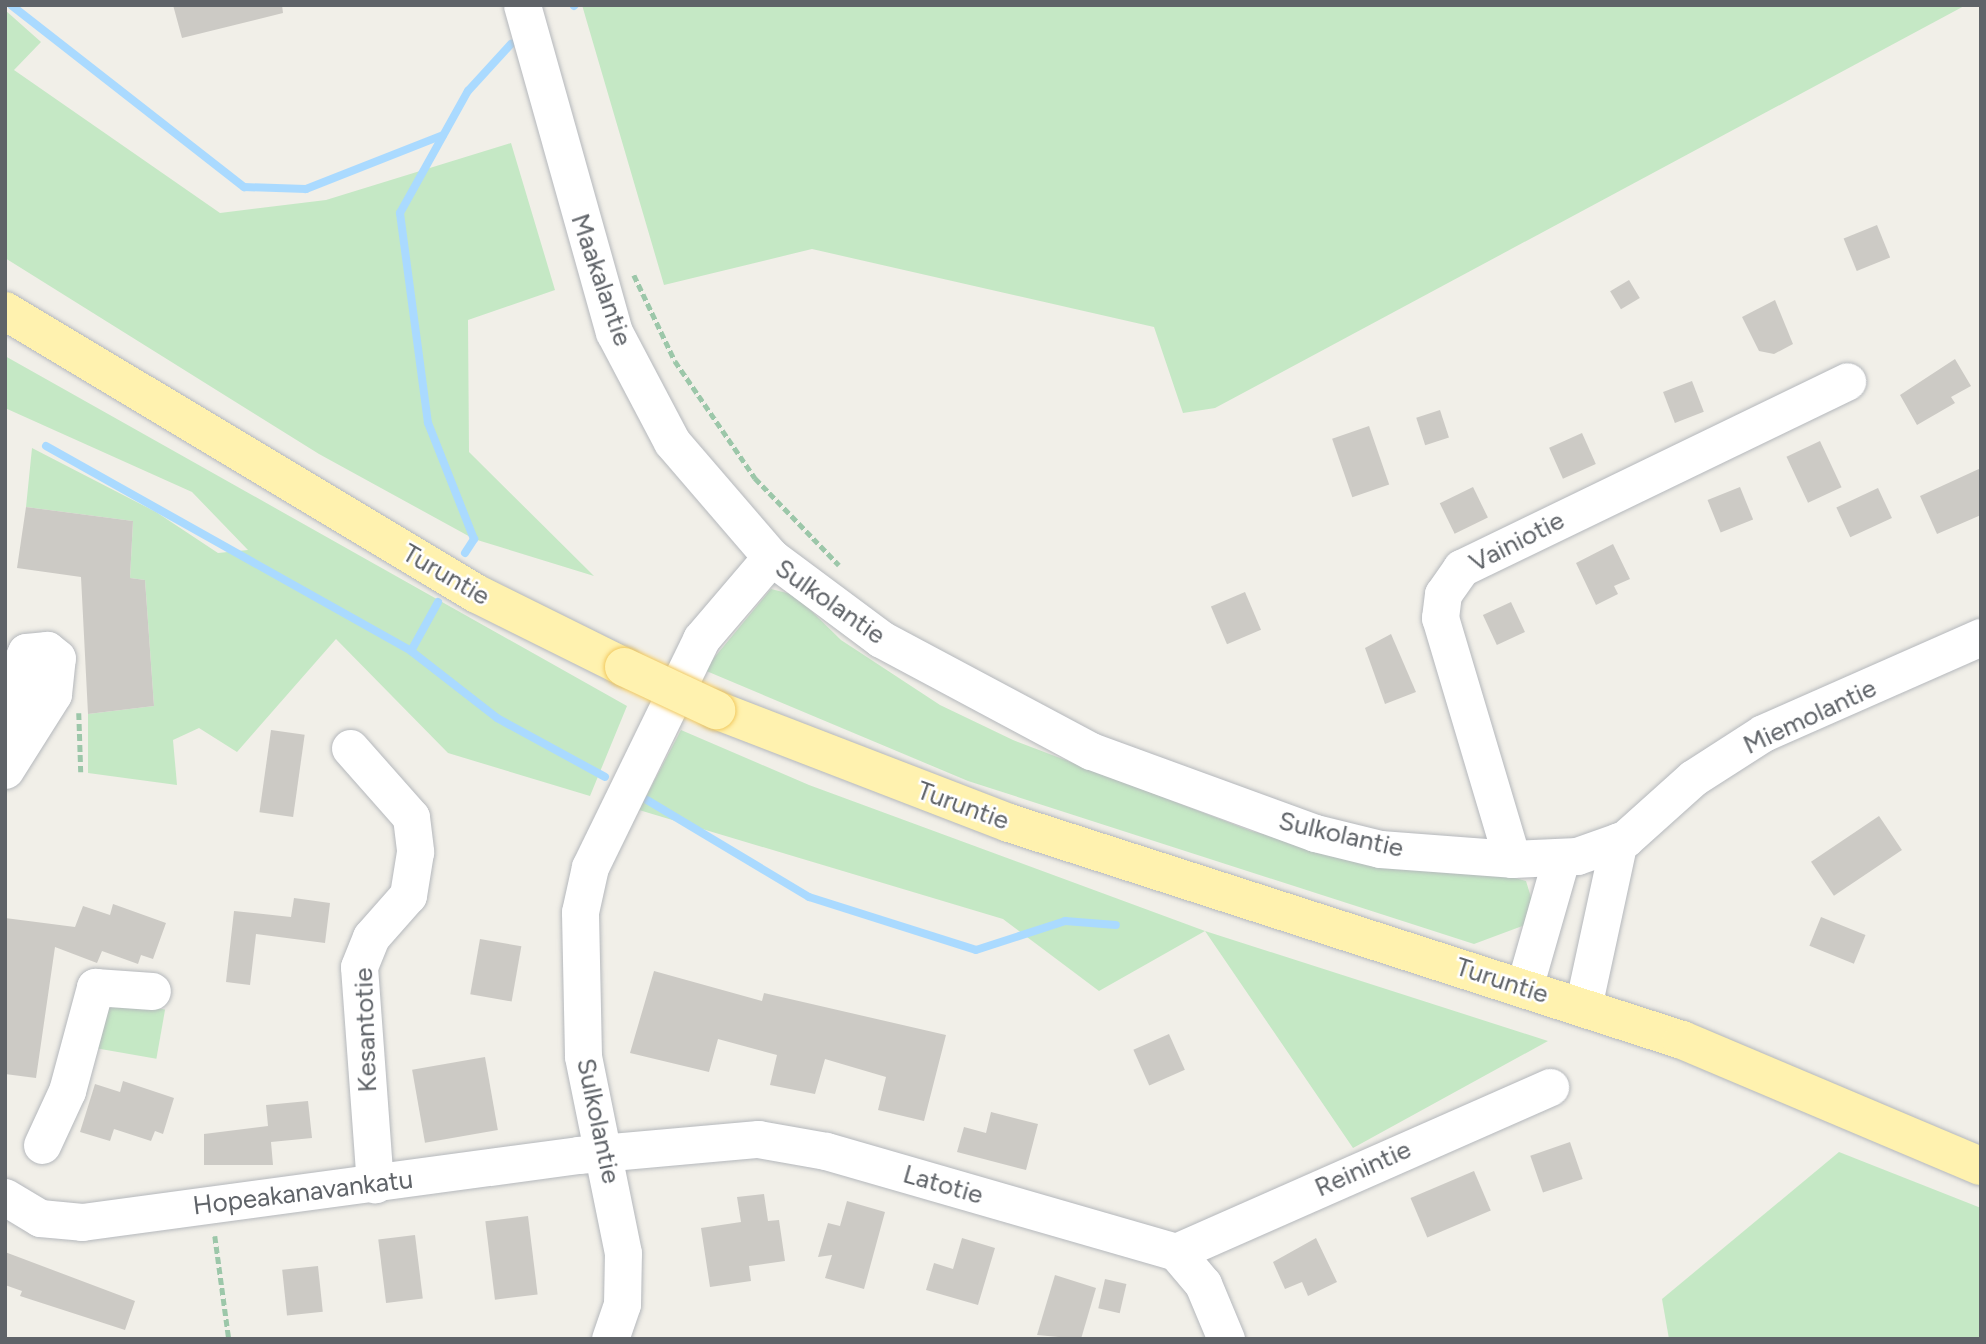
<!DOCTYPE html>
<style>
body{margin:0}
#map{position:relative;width:1986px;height:1344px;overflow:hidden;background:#f1efe8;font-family:Figtree,sans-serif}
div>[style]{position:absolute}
.green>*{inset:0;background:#c5e8c5;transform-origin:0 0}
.stream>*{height:8px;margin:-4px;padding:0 4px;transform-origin:4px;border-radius:4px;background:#aadaff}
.building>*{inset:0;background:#cccac5;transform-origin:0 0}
.path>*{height:4.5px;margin-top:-2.25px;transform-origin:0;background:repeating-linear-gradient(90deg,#9cc7a9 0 7px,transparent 0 10.5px)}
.roads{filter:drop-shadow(0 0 2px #b5b8bc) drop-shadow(0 0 2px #b5b8bc)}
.minor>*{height:37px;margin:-18.5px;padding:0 18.5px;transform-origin:18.5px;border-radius:18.5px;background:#fff}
.major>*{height:38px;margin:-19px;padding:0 19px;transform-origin:19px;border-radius:19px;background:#fff2af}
.bridges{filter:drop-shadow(0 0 2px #f2c960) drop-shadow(0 0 2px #f2c960)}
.major-bridge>*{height:38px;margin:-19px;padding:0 19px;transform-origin:19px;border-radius:19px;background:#fff2af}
span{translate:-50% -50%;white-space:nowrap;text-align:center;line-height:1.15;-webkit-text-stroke:5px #fff;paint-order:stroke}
.street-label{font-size:26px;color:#5f6368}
.frame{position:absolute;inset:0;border:7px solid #5f6368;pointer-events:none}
</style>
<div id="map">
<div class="green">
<i style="clip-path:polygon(582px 5px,1966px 5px,1215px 408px,1183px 413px,1154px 327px,812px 249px,664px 285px)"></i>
<i style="clip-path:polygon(5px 10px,41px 42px,14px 70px,220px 213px,326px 200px,511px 143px,555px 290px,468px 320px,469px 452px,594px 576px,474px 539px,319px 454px,5px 258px)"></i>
<i style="clip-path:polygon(5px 356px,627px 706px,590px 796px,448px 753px,336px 639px,237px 752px,199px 728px,173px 740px,177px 785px,88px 773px,88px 714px,154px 706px,145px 580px,130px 578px,133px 521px,26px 507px,32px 448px,156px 512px,218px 553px,248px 550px,192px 492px,5px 408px)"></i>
<i style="clip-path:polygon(771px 589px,795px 595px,841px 640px,940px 705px,1013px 740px,1251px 831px,1382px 863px,1478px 868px,1526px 881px,1534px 907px,1525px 925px,1474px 944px,968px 781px,704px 670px)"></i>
<i style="clip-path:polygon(681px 730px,809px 785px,1205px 931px,1548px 1041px,1353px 1148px,1205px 931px,1099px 991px,1003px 919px,639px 810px)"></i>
<i style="left:105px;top:999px;width:61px;height:50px;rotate:10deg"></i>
<i style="clip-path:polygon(1839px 1152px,1981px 1208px,1981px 1339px,1669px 1339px,1662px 1299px)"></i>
</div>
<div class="stream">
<i style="left:11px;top:5px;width:296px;rotate:38deg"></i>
<i style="left:244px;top:187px;width:62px;rotate:1.8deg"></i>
<i style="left:306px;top:189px;width:147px;rotate:-21.5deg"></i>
<i style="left:574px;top:6px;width:1px;rotate:-45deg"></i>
<i style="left:46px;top:446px;width:419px;rotate:29.3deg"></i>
<i style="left:411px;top:651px;width:56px;rotate:-61.1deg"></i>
<i style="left:465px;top:553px;width:17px;rotate:-57deg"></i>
<i style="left:474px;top:539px;width:125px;rotate:-111.6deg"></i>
<i style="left:428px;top:423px;width:212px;rotate:-97.6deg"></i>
<i style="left:400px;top:213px;width:140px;rotate:-60.9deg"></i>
<i style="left:468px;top:91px;width:64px;rotate:-47.5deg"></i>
<i style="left:411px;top:651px;width:109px;rotate:37.9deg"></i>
<i style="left:497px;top:718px;width:123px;rotate:28.6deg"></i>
<i style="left:647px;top:800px;width:189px;rotate:30.9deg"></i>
<i style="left:809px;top:897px;width:175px;rotate:17.6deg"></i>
<i style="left:976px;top:950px;width:94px;rotate:-18deg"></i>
<i style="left:1065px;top:921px;width:51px;rotate:4.5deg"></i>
</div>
<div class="building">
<i style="clip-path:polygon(173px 5px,282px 5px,283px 13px,182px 38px)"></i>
<i style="left:1877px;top:225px;width:35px;height:36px;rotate:68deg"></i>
<i style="left:1629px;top:280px;width:21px;height:22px;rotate:59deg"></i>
<i style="clip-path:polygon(1775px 300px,1793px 344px,1774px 354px,1759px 351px,1742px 317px)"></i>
<i style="clip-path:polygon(1955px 359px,1971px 386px,1951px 397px,1955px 403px,1917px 425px,1900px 395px)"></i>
<i style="left:1692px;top:381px;width:33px;height:31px;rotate:69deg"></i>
<i style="left:1440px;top:410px;width:29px;height:25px;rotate:72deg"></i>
<i style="left:1369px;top:426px;width:62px;height:39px;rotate:71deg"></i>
<i style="left:1582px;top:433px;width:34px;height:36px;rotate:66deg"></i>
<i style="left:1820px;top:441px;width:51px;height:37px;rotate:65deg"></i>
<i style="clip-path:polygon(1981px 468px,1981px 515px,1937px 534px,1920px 496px)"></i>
<i style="left:1473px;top:487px;width:34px;height:37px;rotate:64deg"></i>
<i style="left:1740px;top:487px;width:35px;height:35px;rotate:68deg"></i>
<i style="left:1878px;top:488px;width:33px;height:46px;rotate:65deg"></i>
<i style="clip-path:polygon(26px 507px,133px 521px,130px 578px,145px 580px,154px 706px,88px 714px,81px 577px,17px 568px)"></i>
<i style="clip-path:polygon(1613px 544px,1630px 579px,1614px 586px,1618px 594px,1596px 605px,1576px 563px)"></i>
<i style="left:1245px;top:592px;width:41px;height:37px;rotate:67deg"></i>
<i style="left:1511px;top:602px;width:33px;height:31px;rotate:65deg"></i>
<i style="clip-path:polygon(1391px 634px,1416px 692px,1385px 704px,1365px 648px)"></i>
<i style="left:271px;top:730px;width:34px;height:83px;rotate:8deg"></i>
<i style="left:1879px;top:816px;width:41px;height:82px;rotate:56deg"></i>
<i style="clip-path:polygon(294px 898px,330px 903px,325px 943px,256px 934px,250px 985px,226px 982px,234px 911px,291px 917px)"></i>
<i style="clip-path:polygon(113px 904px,166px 923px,153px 959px,141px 955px,138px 964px,102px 951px,97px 963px,55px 947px,36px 1078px,5px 1074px,5px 918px,75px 927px,83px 906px,110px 915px)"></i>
<i style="left:1821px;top:917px;width:48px;height:31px;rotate:22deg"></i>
<i style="left:480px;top:939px;width:42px;height:56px;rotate:10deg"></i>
<i style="clip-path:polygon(654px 971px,762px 1001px,764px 993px,946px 1035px,924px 1121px,878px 1110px,886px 1077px,825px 1059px,815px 1094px,770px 1085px,777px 1055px,718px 1039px,709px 1072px,630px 1053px)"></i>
<i style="left:1169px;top:1034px;width:39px;height:39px;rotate:66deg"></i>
<i style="left:485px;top:1057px;width:74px;height:74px;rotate:80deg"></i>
<i style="clip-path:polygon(123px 1081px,174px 1098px,163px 1134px,155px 1131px,151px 1141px,114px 1129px,110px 1141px,80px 1132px,95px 1084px,120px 1092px)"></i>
<i style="clip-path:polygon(308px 1101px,312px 1138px,271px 1142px,273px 1165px,204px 1165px,204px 1134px,268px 1126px,266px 1105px)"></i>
<i style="clip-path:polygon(991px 1112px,1038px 1124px,1026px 1170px,957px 1152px,964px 1127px,986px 1133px)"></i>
<i style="left:1570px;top:1142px;width:39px;height:42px;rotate:71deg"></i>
<i style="left:1474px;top:1171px;width:43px;height:69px;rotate:67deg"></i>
<i style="clip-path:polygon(764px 1194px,768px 1221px,779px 1220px,785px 1261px,749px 1266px,751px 1281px,710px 1287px,701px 1228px,741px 1222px,737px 1197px)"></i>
<i style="clip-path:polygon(847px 1201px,885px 1212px,864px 1289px,825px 1278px,832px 1255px,818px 1257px,828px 1223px,840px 1226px)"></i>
<i style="left:528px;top:1216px;width:79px;height:43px;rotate:83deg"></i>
<i style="left:415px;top:1235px;width:64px;height:37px;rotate:83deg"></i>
<i style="clip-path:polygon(962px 1238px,995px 1248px,978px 1305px,926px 1290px,934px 1263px,953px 1269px)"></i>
<i style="clip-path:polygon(1316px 1238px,1337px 1282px,1308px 1296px,1302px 1282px,1285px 1289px,1273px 1262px)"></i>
<i style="clip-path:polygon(5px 1252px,135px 1301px,125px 1330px,20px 1296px,22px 1291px,5px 1285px)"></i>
<i style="left:318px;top:1266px;width:46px;height:36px;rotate:84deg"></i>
<i style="clip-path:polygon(1055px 1275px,1096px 1288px,1081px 1339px,1037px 1335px)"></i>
<i style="left:1105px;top:1279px;width:22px;height:30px;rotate:13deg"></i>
</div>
<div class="path">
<i style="left:634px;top:275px;width:95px;rotate:64.5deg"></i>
<i style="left:675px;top:361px;width:142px;rotate:55.6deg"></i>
<i style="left:755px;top:478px;width:121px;rotate:46deg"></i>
<i style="left:79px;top:713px;width:59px;rotate:88.1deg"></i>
<i style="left:215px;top:1236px;width:104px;rotate:82.3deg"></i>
</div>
<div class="roads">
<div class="minor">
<i style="left:522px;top:5px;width:340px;rotate:74.3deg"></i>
<i style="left:614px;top:332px;width:124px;rotate:62.2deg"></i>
<i style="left:672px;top:442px;width:152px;rotate:49.3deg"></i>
<i style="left:350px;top:748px;width:92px;rotate:48.5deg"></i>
<i style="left:411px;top:817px;width:35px;rotate:83deg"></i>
<i style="left:415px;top:852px;width:44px;rotate:99.2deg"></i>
<i style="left:408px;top:895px;width:56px;rotate:131.4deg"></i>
<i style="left:371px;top:937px;width:32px;rotate:112deg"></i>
<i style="left:359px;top:967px;width:218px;rotate:85.8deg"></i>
<i style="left:5px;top:770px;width:90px;rotate:-57.7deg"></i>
<i style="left:53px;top:694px;width:36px;rotate:-84deg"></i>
<i style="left:57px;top:658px;width:13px;rotate:-141deg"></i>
<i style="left:47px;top:650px;width:21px;rotate:175deg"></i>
<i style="left:26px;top:652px;width:8px;rotate:113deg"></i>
<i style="left:23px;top:659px;width:98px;rotate:96.5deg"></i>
<i style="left:1512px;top:859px;width:252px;rotate:-106.6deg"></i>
<i style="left:1440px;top:618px;width:24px;rotate:-83deg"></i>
<i style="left:1443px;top:594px;width:32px;rotate:-55deg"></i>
<i style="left:1461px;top:568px;width:429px;rotate:-25.8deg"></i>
<i style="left:1524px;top:988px;width:134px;rotate:-74deg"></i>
<i style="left:1583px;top:1007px;width:170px;rotate:-77.8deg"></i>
<i style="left:42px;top:1145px;width:60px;rotate:-65.2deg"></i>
<i style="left:67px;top:1091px;width:108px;rotate:-74.9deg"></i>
<i style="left:95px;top:987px;width:57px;rotate:4deg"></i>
<i style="left:5px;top:1197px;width:41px;rotate:31deg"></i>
<i style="left:40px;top:1218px;width:42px;rotate:5.4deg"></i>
<i style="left:82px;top:1222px;width:501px;rotate:-7.69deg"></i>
<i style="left:578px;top:1155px;width:181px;rotate:-5.1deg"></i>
<i style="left:758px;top:1139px;width:69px;rotate:10deg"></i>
<i style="left:826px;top:1151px;width:364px;rotate:16.1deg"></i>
<i style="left:1176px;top:1252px;width:42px;rotate:49.8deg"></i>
<i style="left:1203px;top:1284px;width:60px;rotate:67.3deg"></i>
<i style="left:1176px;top:1252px;width:409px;rotate:-23.8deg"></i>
<i style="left:610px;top:1339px;width:37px;rotate:-71deg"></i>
<i style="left:622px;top:1304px;width:51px;rotate:-88.9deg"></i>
<i style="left:623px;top:1253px;width:201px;rotate:-101.5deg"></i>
<i style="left:583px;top:1056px;width:144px;rotate:-91.2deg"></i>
<i style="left:580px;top:912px;width:46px;rotate:-77.5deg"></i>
<i style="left:590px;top:867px;width:254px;rotate:-64deg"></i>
<i style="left:701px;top:639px;width:108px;rotate:-49.5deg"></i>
<i style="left:771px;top:557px;width:137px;rotate:36.7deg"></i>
<i style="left:881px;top:639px;width:238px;rotate:28.1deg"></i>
<i style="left:1091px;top:751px;width:239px;rotate:20.1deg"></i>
<i style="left:1315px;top:833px;width:67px;rotate:13.8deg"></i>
<i style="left:1380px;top:849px;width:132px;rotate:4.3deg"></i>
<i style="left:1512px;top:859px;width:65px;rotate:-2.6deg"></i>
<i style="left:1577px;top:856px;width:51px;rotate:-19.5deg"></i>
<i style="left:1625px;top:839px;width:91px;rotate:-41.9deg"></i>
<i style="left:1693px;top:778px;width:83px;rotate:-32.7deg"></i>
<i style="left:1763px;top:733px;width:238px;rotate:-23.8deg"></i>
</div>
<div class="major">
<i style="left:5px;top:311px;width:550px;rotate:30.95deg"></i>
<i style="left:477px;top:594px;width:164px;rotate:26.4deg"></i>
<i style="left:716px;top:710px;width:314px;rotate:21.1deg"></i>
<i style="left:1009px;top:823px;width:707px;rotate:17.87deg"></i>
<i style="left:1682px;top:1040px;width:324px;rotate:22.9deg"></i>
</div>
</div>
<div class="bridges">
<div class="major-bridge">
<i style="left:624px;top:667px;width:102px;rotate:25.1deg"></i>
</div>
</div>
<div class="street-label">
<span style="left:601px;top:280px;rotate:71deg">Maakalantie</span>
<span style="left:1517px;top:542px;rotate:-27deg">Vainiotie</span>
<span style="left:446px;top:575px;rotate:30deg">Turuntie</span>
<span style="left:830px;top:602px;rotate:35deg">Sulkolantie</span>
<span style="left:1810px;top:717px;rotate:-25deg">Miemolantie</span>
<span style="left:963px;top:806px;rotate:20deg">Turuntie</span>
<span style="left:1341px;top:835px;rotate:13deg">Sulkolantie</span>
<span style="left:1502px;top:981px;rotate:18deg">Turuntie</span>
<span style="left:366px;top:1030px;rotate:-92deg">Kesantotie</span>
<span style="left:598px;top:1121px;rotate:78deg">Sulkolantie</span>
<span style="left:1363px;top:1169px;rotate:-24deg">Reinintie</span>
<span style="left:943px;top:1185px;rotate:16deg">Latotie</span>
<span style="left:303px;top:1193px;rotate:-7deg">Hopeakanavankatu</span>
</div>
<div class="frame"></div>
</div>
